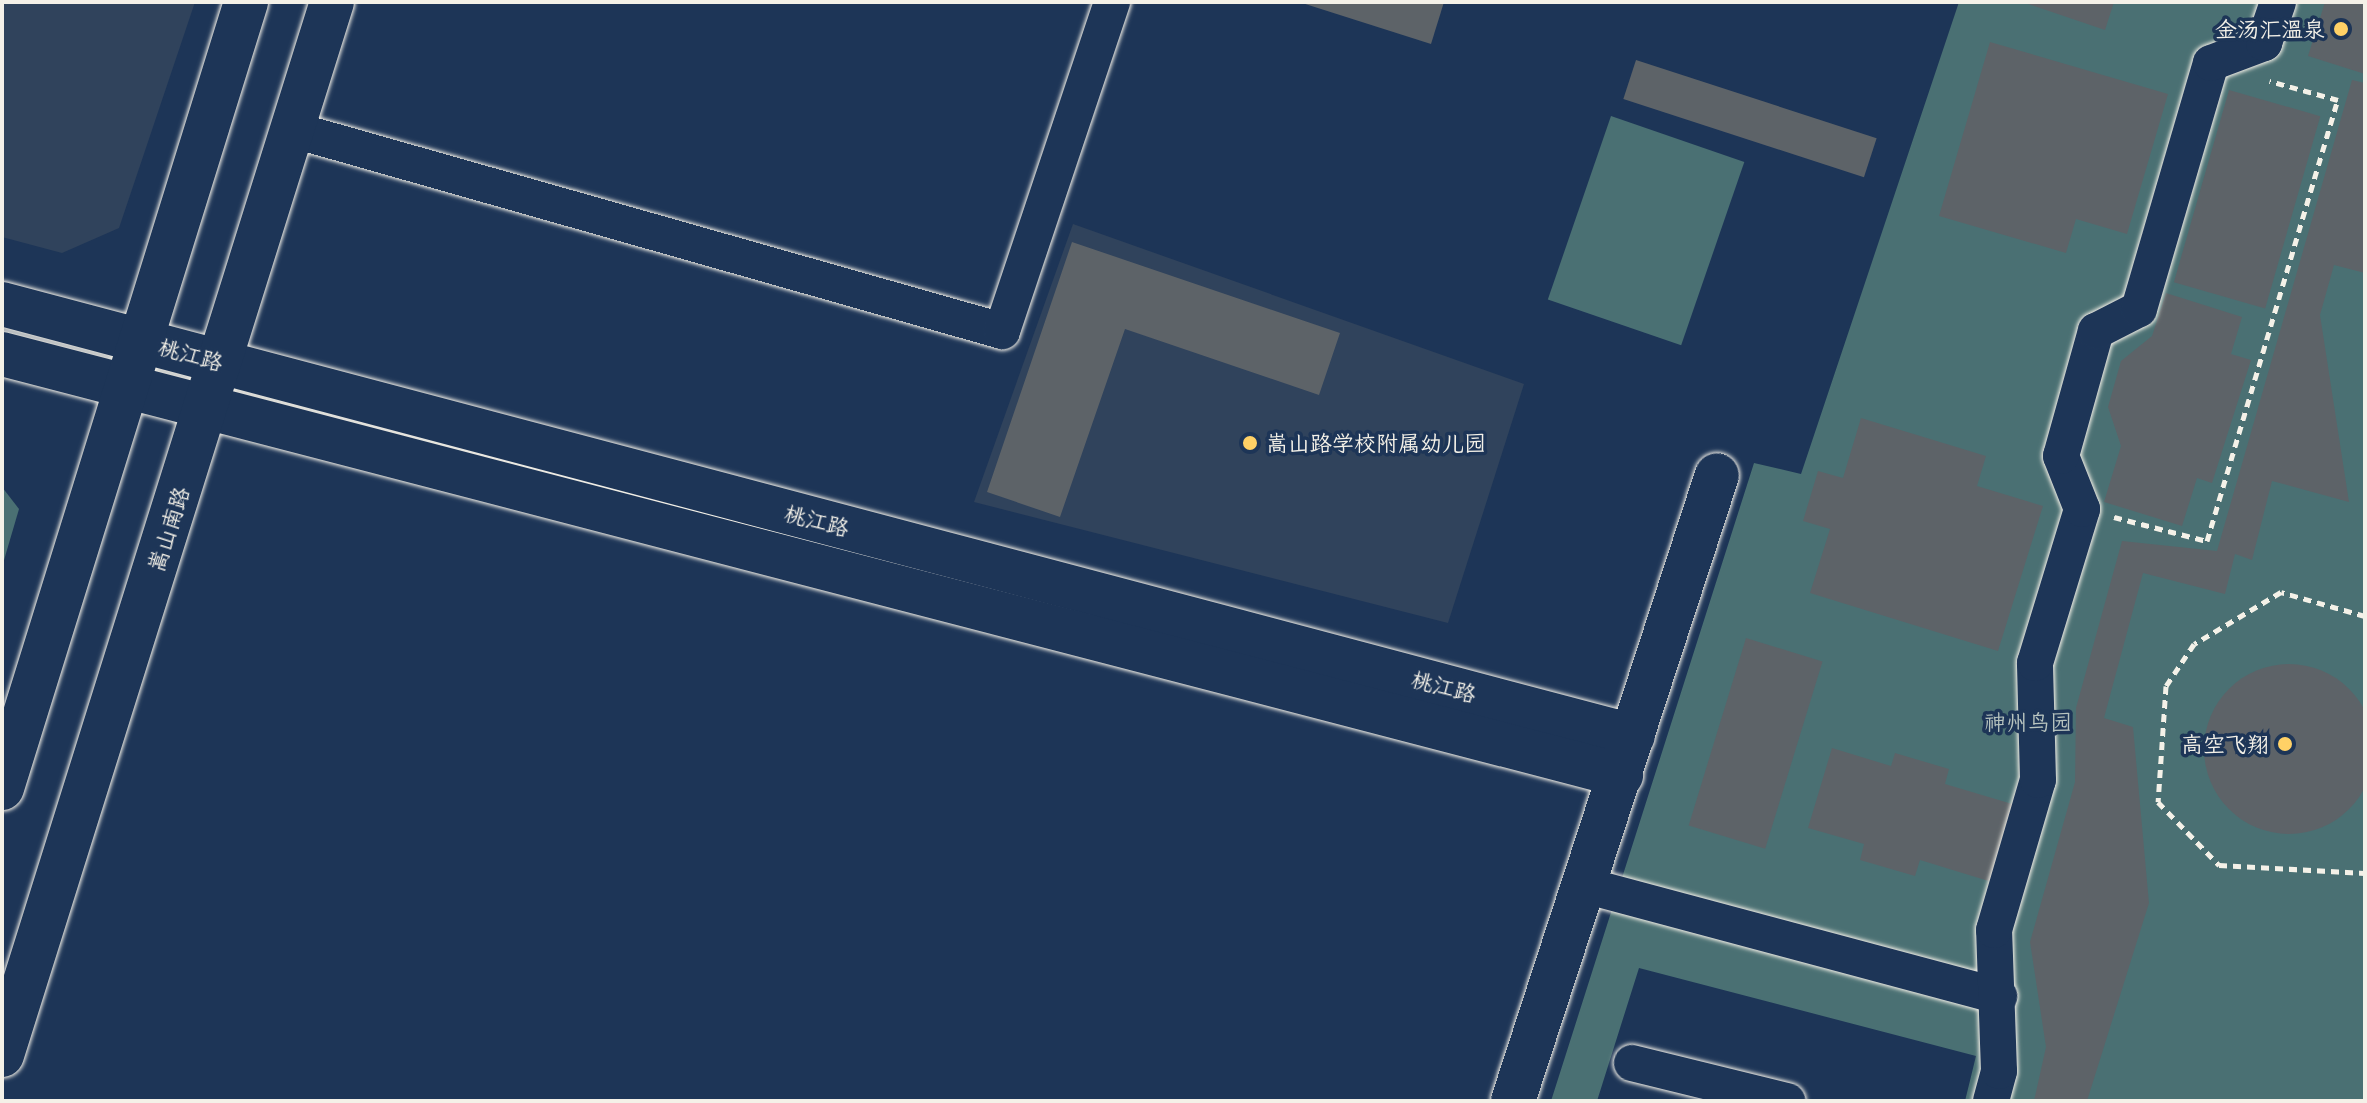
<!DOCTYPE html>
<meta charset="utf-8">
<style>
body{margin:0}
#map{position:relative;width:2367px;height:1103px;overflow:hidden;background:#1d3557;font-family:Mali,"LXGW WenKai TC",sans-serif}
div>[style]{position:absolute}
.built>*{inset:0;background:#30435c}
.green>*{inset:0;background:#4a7073;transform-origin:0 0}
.building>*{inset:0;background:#5d6368;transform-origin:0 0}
.round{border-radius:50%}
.path>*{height:5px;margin-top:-2.5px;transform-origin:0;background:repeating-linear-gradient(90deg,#f4f1e8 0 8px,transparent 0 14px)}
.roads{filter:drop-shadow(0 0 2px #f4f1e8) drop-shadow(0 0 2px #f4f1e8)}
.minor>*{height:36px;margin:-18px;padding:0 18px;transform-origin:18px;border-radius:18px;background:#1d3557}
.tertiary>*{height:44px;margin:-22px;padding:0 22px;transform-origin:22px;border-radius:22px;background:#1d3557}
.secondary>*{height:44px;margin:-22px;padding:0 22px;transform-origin:22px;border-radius:22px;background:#1d3557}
.dots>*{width:22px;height:22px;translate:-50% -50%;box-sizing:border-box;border:4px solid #1d3557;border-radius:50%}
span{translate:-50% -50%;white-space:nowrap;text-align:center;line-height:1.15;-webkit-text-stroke:7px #1d3557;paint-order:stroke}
.poi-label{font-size:22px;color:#f4f1e8}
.right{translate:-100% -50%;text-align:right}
.left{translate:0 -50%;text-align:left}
.street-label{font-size:22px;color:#f4f1e8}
.park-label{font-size:22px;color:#b8c4bf}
.frame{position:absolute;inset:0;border:4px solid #f4f1e8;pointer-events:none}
</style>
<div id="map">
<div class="built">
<i style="clip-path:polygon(2px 2px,195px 2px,119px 228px,62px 253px,2px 237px)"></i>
<i style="clip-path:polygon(1073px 224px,1524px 384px,1448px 623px,974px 502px)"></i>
</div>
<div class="green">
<i style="clip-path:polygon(1959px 2px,2365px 2px,2365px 1101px,1965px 1101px,1976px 1056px,1639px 968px,1597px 1101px,1551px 1101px,1754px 463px,1801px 474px)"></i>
<i style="left:1611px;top:116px;width:141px;height:194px;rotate:19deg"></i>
<i style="clip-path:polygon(2px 487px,19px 509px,2px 567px)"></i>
</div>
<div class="building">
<i style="clip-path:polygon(1299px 2px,1444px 2px,1431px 44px)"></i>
<i style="clip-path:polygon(2022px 2px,2114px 2px,2105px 30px)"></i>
<i style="clip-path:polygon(2325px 2px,2365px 2px,2365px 74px,2308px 56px)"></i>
<i style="clip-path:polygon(1990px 42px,2168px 94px,2127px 234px,2076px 219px,2066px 253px,1939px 216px)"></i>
<i style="left:1636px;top:60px;width:253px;height:41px;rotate:18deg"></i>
<i style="clip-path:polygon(2352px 80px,2365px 83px,2365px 273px,2334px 265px,2320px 315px,2349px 502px,2272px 481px,2252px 560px,2235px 554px,2225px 594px,2143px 573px,2104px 718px,2133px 727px,2149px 903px,2087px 1101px,2034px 1101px,2046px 1047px,2030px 942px,2075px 782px,2076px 708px,2122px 541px,2217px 551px)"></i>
<i style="left:2229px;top:90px;width:95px;height:200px;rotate:16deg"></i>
<i style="clip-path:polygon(1072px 242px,1340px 333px,1319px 395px,1125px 329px,1060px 517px,987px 492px)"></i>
<i style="clip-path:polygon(2166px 293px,2242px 317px,2231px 354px,2251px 360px,2212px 483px,2197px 478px,2182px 526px,2104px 502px,2121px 446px,2108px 407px,2121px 361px,2152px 336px)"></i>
<i style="clip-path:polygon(1861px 418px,1986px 456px,1977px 486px,2043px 506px,1998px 651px,1810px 593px,1830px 529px,1803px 521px,1818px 471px,1843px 478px)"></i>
<i style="left:1746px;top:638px;width:80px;height:196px;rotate:17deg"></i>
<i class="round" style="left:2204px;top:664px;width:170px;height:170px"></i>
<i style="clip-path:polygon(1832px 748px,1891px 766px,1895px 753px,1949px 769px,1945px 784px,2019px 806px,1995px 883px,1920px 860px,1915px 876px,1860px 860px,1864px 844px,1808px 828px)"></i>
</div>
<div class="path">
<i style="left:2114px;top:517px;width:96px;rotate:14.5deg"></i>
<i style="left:2207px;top:541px;width:460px;rotate:-73.5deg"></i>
<i style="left:2338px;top:100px;width:71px;rotate:-164.4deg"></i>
<i style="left:2365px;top:616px;width:87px;rotate:-164.1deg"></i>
<i style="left:2281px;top:592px;width:101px;rotate:149.1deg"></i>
<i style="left:2194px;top:644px;width:50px;rotate:123.7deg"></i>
<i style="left:2166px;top:686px;width:116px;rotate:93.9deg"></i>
<i style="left:2158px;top:802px;width:88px;rotate:45.9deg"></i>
<i style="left:2219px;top:865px;width:146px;rotate:3.1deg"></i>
</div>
<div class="roads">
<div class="minor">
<i style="left:294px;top:130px;width:736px;rotate:15.85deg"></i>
<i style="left:1002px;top:331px;width:347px;rotate:-71.5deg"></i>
<i style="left:1584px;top:885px;width:430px;rotate:15deg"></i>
<i style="left:1632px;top:1063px;width:160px;rotate:13.8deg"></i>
<i style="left:1991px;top:1101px;width:31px;rotate:-75deg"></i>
<i style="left:1999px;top:1071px;width:141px;rotate:-92deg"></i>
<i style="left:1994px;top:930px;width:156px;rotate:-73.7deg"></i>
<i style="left:2038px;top:780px;width:117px;rotate:-91.5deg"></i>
<i style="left:2035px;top:663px;width:161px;rotate:-73deg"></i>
<i style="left:2082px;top:509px;width:57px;rotate:-111.6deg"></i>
<i style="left:2061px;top:456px;width:130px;rotate:-74.4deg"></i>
<i style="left:2096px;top:331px;width:48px;rotate:-27.1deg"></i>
<i style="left:2139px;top:309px;width:256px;rotate:-73.7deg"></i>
<i style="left:2211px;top:63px;width:57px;rotate:-20.7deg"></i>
<i style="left:2264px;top:43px;width:43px;rotate:-71.1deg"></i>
</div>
<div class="tertiary">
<i style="left:2px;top:304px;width:1687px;rotate:14.84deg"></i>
<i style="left:2px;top:354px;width:1673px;rotate:14.58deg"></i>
<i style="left:1513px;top:1101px;width:658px;rotate:-71.95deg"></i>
</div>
<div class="secondary">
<i style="left:2px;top:788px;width:823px;rotate:-72.75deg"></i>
<i style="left:2px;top:1055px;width:1103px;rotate:-72.6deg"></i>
</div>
</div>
<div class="dots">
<i style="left:2341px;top:29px;background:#ffd166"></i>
<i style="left:1250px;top:443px;background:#ffd166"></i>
<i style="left:2285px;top:744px;background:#ffd166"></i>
</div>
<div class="poi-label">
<span class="right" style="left:2325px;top:29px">金汤汇温泉</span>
<span class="left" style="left:1266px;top:443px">嵩山路学校附属幼儿园</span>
<span class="right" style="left:2269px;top:744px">高空飞翔</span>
</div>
<div class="street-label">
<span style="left:191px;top:354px;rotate:16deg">桃江路</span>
<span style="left:817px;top:520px;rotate:15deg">桃江路</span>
<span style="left:168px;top:529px;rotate:-72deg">嵩山南路</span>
<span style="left:1444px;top:686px;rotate:15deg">桃江路</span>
</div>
<div class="park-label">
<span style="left:2028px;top:722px">神州鸟园</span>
</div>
<div class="frame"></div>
</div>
